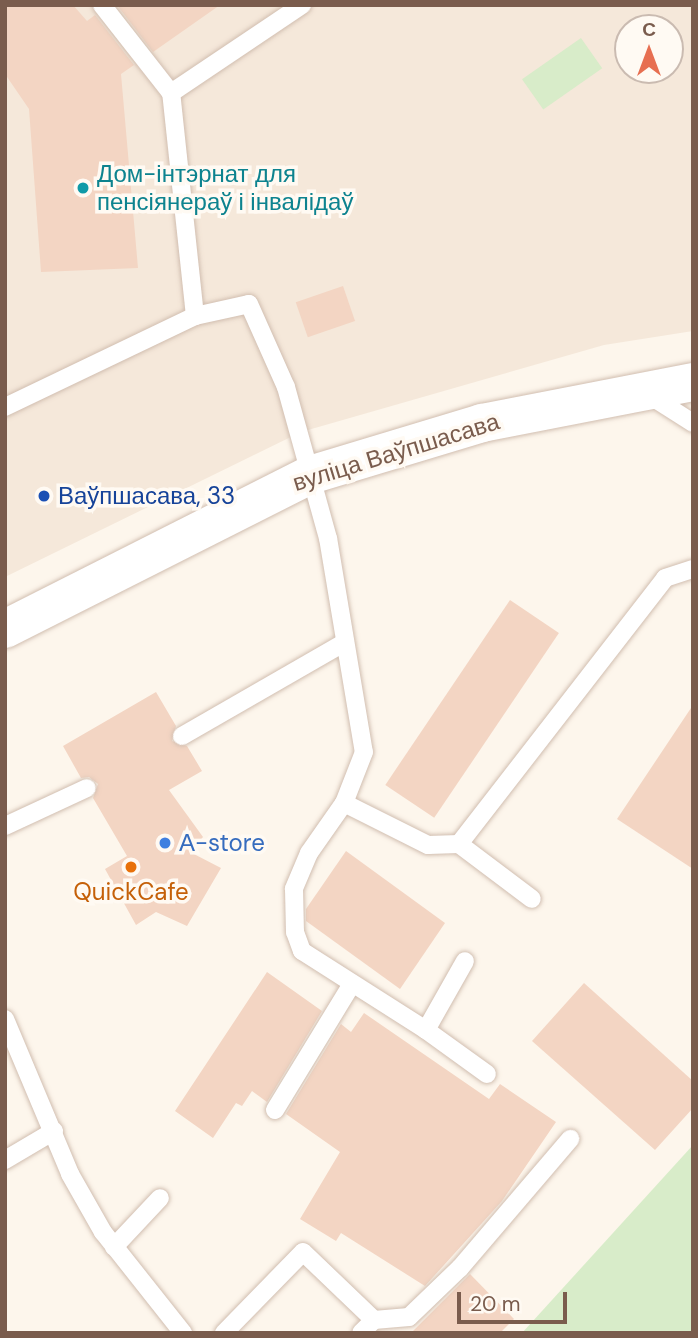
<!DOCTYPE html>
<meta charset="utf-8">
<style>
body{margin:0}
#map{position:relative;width:698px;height:1338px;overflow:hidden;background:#fdf6ec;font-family:"DM Sans",sans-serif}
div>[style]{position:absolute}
.residential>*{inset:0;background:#f5e8da}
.green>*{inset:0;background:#d8ecc9;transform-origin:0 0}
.building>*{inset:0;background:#f3d5c3;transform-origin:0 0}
.roads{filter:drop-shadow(0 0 2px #d1beb0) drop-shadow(0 0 2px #d1beb0)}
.lane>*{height:18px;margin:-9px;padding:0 9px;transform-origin:9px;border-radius:9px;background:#fff}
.secondary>*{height:38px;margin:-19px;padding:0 19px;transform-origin:19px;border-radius:19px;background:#fff}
.dots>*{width:19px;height:19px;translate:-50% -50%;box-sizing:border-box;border:4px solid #fffaf3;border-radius:50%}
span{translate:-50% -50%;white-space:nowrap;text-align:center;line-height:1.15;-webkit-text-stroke:7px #fffaf3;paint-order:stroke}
.culture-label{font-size:24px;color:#0d838f}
.left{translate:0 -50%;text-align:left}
.street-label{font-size:24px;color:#7a5c4d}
.transit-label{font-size:24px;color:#164399}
.shop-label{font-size:24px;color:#366cbe}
.food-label{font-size:24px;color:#c56008}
.frame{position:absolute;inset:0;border:7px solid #7a5c4d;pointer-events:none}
.north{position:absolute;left:614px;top:14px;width:70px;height:70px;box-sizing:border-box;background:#fffaf3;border:2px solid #cabbb1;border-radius:50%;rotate:0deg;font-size:19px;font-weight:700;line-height:28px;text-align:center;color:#7a5c4d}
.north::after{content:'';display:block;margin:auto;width:24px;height:32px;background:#e76f51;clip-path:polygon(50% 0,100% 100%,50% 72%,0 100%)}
.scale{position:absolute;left:457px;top:1292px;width:110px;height:32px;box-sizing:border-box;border:4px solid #7a5c4d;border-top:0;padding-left:9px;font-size:21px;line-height:24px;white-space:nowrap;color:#7a5c4d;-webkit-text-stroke:5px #fffaf3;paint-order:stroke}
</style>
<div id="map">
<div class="residential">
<i style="clip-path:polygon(evenodd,5px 5px,693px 5px,693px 331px,604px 345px,301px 432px,5px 577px,5px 5px,628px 28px,670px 28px,670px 70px,628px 70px,628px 28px)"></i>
</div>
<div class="green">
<i style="left:581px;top:38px;width:37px;height:72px;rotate:55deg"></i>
<i style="clip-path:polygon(693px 1145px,693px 1333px,522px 1333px)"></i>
</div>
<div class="building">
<i style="clip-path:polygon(5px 5px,73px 5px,87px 21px,95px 15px,134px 65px,121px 74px,138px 268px,41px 272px,29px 109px,5px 74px)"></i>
<i style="clip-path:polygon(117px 5px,220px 5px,153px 52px)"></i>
<i style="left:343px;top:286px;width:37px;height:50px;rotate:71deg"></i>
<i style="left:510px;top:600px;width:59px;height:223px;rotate:34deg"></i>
<i style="clip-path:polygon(156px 692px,176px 726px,172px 741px,187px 746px,202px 771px,169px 790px,203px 837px,190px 852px,221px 868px,187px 926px,156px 912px,136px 925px,105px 869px,127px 856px,93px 798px,98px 784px,89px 777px,81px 778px,63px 746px)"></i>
<i style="clip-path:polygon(693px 705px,693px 869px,617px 819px)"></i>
<i style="clip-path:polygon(346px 851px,445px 923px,400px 989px,306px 921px,306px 909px)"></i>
<i style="clip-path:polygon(267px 972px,322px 1011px,267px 1102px,252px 1091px,242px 1106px,236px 1103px,213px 1138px,175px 1111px)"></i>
<i style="clip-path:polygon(584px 983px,693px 1081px,693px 1108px,655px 1150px,532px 1041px)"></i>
<i style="clip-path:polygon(364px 1013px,489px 1099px,500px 1084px,556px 1122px,502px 1201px,425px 1286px,341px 1233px,336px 1241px,300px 1219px,340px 1152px,286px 1114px,341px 1024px,351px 1032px)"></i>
<i style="clip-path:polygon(470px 1274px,514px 1319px,500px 1333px,411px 1333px)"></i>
</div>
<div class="roads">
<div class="lane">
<i style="left:102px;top:5px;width:112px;rotate:51.9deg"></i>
<i style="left:195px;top:316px;width:224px;rotate:-96.1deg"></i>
<i style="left:171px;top:93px;width:158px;rotate:-33.9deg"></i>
<i style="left:649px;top:395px;width:52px;rotate:32.5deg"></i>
<i style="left:5px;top:407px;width:211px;rotate:-25.6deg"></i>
<i style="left:195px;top:316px;width:55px;rotate:-12.5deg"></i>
<i style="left:249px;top:304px;width:91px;rotate:66deg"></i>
<i style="left:286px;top:387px;width:157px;rotate:74.5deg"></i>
<i style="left:328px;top:538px;width:217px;rotate:80.5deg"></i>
<i style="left:364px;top:752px;width:55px;rotate:111.4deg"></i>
<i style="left:344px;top:803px;width:61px;rotate:125deg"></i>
<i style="left:309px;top:853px;width:39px;rotate:113deg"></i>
<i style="left:294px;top:889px;width:43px;rotate:88.7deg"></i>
<i style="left:295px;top:932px;width:20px;rotate:70deg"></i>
<i style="left:302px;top:951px;width:147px;rotate:32.5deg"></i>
<i style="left:426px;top:1030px;width:79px;rotate:-60.5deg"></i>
<i style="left:182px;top:736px;width:187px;rotate:-29.9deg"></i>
<i style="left:344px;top:803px;width:94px;rotate:26.6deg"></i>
<i style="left:428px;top:845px;width:31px;rotate:-2deg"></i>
<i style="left:459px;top:844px;width:336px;rotate:-52.2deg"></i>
<i style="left:665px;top:578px;width:29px;rotate:-18deg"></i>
<i style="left:5px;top:826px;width:90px;rotate:-24.9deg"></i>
<i style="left:459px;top:844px;width:91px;rotate:37deg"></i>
<i style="left:5px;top:1019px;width:168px;rotate:67.2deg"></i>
<i style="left:70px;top:1174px;width:67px;rotate:60.4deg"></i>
<i style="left:103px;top:1232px;width:129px;rotate:51.6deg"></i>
<i style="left:426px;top:1030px;width:75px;rotate:35.8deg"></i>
<i style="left:275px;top:1110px;width:148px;rotate:-58.6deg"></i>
<i style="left:5px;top:1160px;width:57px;rotate:-30.6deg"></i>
<i style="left:114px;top:1247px;width:67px;rotate:-46.8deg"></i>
<i style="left:374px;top:1320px;width:35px;rotate:-5deg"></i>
<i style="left:409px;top:1317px;width:71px;rotate:-43.9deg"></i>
<i style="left:460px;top:1268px;width:170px;rotate:-49.5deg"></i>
<i style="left:224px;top:1333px;width:113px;rotate:-45.7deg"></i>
<i style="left:303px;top:1252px;width:98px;rotate:43.8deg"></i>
<i style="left:374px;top:1320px;width:18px;rotate:135deg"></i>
</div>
<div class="secondary">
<i style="left:5px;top:629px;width:342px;rotate:-26.8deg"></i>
<i style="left:310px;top:475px;width:180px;rotate:-16.8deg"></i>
<i style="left:482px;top:423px;width:215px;rotate:-11deg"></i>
</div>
</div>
<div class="dots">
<i style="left:83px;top:188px;background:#0f9aa8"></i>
<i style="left:44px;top:496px;background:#1a4fb4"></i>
<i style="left:165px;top:843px;background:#3f7fe0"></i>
<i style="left:131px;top:867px;background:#e8710a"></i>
</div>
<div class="culture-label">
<span class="left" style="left:97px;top:188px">Дом-інтэрнат для<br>пенсіянераў і інвалідаў</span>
</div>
<div class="street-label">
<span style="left:396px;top:452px;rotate:-17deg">вуліца Ваўпшасава</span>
</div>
<div class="transit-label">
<span class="left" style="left:58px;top:496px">Ваўпшасава, 33</span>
</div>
<div class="shop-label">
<span class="left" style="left:179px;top:843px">А-store</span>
</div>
<div class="food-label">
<span style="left:131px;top:892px">QuickCafe</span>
</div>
<div class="frame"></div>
<div class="north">С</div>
<div class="scale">20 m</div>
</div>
